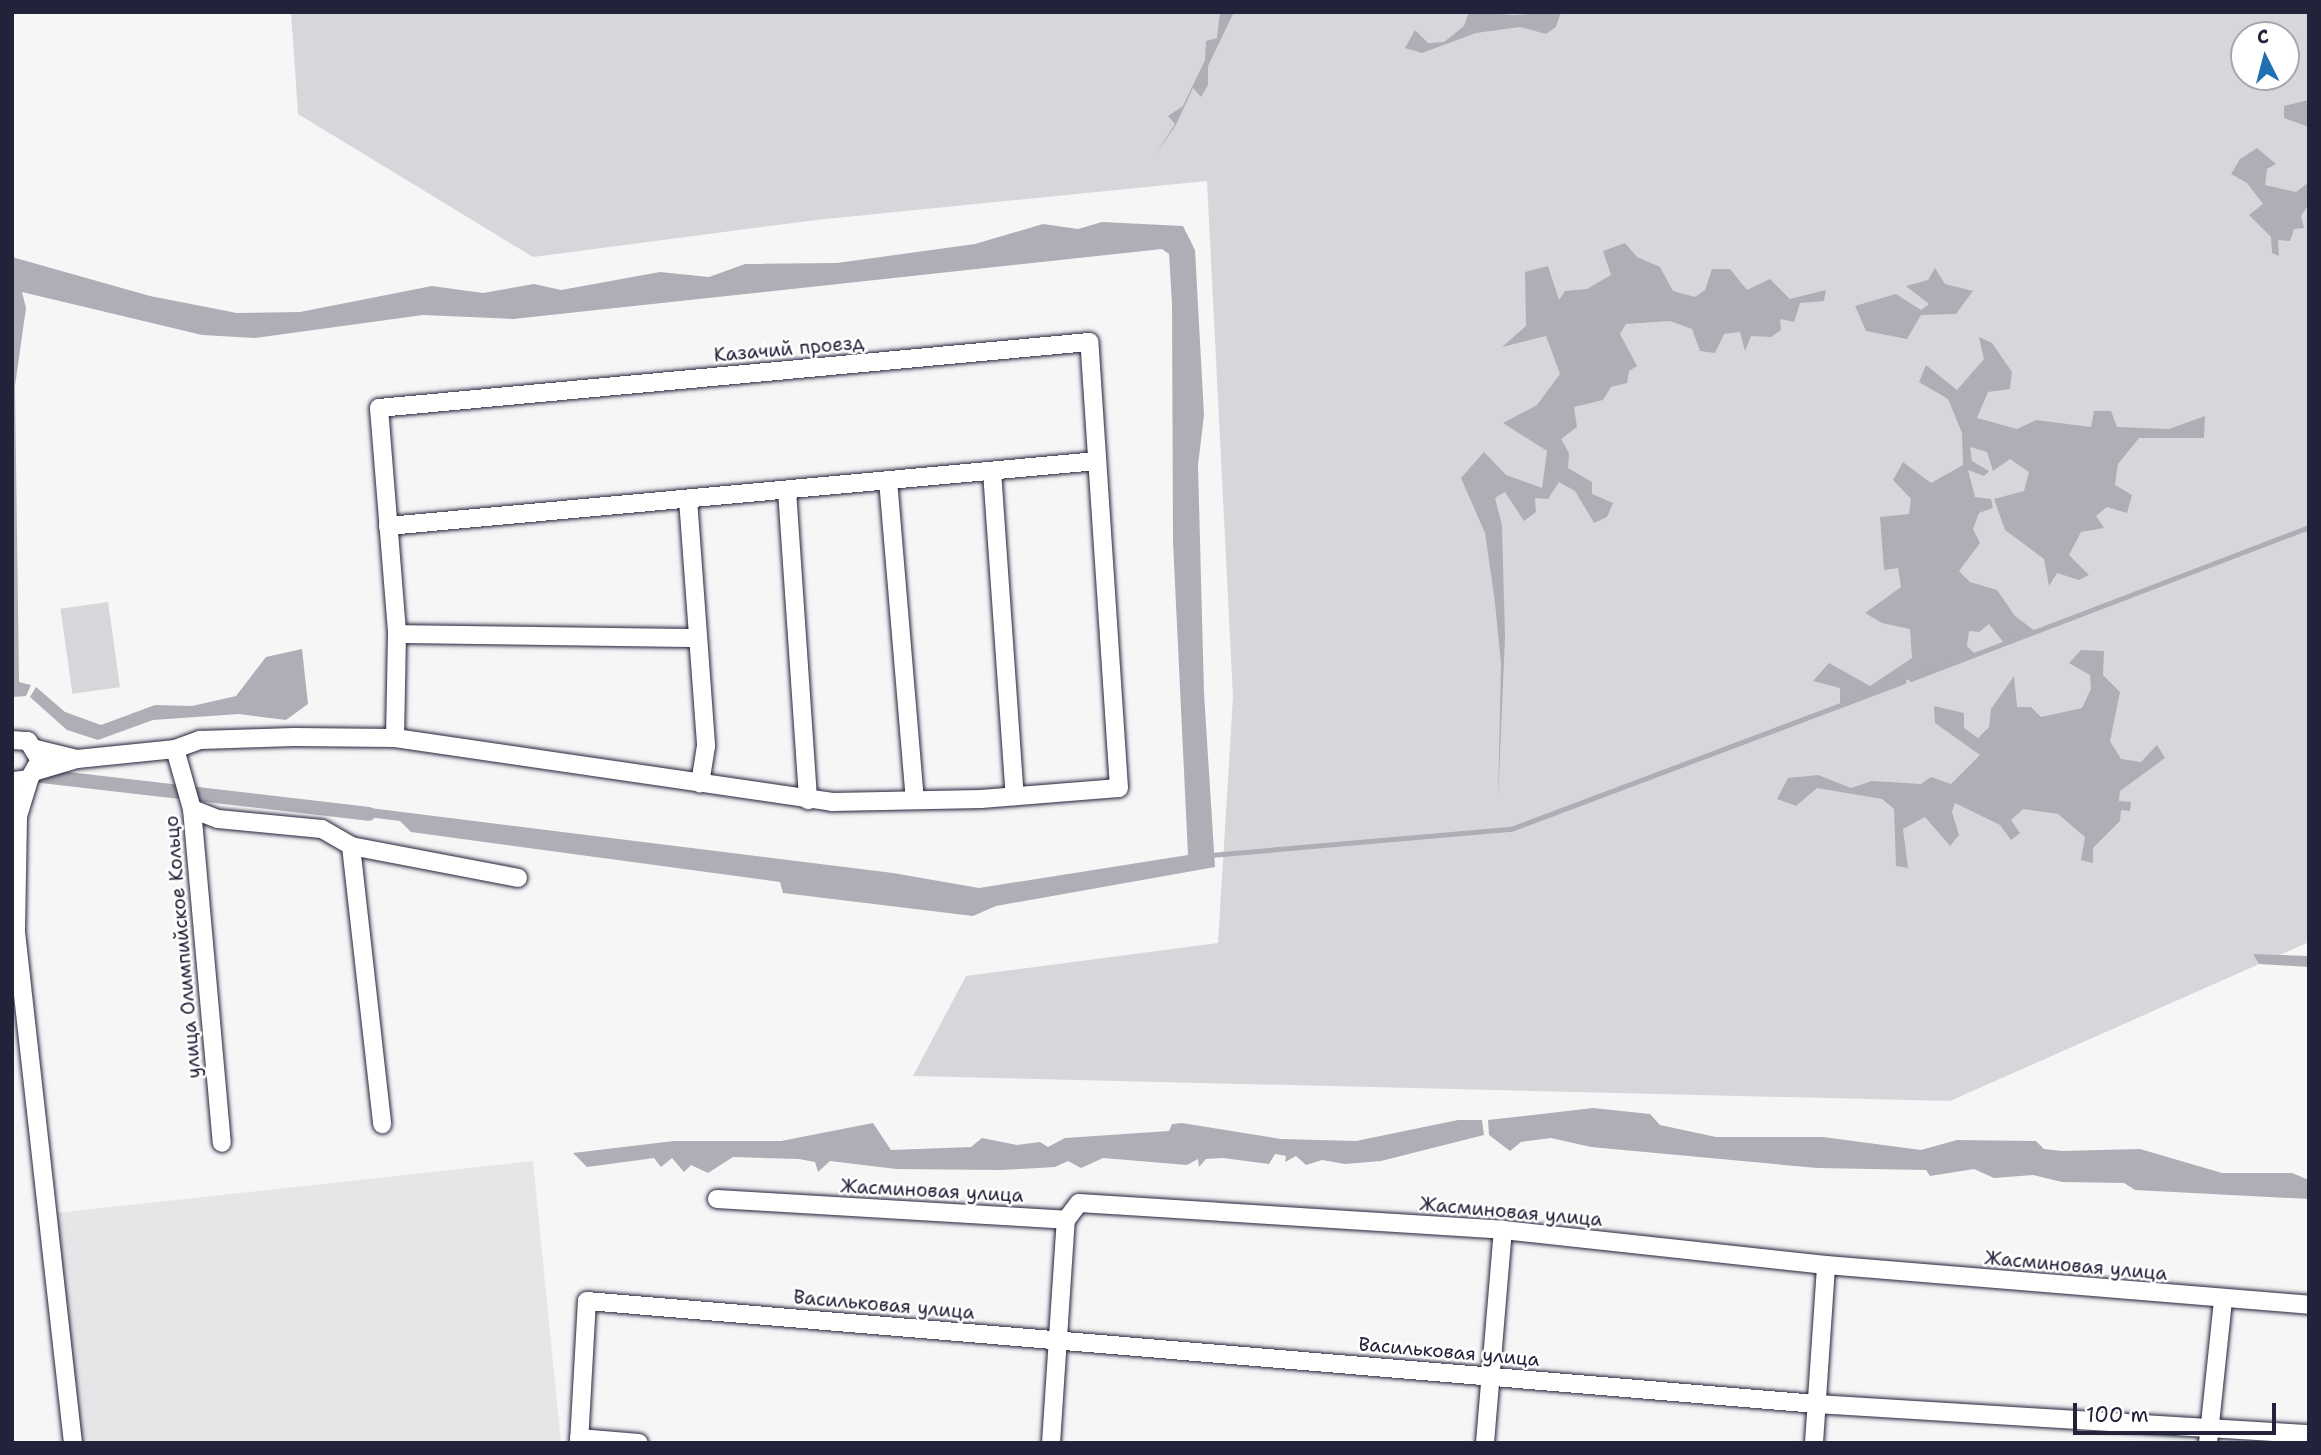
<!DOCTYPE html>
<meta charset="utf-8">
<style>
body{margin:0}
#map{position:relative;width:2321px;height:1455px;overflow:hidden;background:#f6f6f7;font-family:"Shantell Sans",sans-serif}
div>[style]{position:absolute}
.built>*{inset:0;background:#e6e6e9}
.green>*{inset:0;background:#d7d7db;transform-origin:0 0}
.water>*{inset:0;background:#aeaeb7}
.stream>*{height:4.5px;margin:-2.25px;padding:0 2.25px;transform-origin:2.25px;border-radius:2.25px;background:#aeaeb7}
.canal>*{height:14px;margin:-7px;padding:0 7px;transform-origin:7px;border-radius:7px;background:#aeaeb7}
.roads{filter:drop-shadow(0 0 2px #22223b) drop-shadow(0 0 2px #22223b)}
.minor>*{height:18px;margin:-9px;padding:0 9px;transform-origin:9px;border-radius:9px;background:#fff}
span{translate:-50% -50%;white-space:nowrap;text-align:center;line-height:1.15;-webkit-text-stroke:5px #fff;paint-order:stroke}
.street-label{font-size:19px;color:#22223b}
.frame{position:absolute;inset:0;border:14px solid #22223b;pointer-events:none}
.north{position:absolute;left:2230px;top:21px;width:70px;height:70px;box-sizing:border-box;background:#fff;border:2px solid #a7a7b1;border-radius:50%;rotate:354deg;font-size:19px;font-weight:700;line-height:28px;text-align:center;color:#22223b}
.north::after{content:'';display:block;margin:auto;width:24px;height:32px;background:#1f6fb2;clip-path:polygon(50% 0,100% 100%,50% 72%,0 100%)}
.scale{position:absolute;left:2073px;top:1403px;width:203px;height:32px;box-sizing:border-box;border:4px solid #22223b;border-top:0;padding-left:9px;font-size:21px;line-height:24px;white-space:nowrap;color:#22223b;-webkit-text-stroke:5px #fff;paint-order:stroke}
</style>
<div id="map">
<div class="built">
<i style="clip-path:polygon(533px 1161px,561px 1443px,80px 1443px,56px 1213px)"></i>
</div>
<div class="green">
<i style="clip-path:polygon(evenodd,291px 12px,2309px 12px,2309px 942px,1950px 1101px,913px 1076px,966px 976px,1218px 943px,1233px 697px,1207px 181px,816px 220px,533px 257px,298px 114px,291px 12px,2244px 35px,2286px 35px,2286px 77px,2244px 77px,2244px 35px)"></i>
<i style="left:108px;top:602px;width:86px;height:48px;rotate:82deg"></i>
</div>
<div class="water">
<i style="clip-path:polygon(1220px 12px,1234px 12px,1208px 66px,1208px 85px,1201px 97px,1193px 88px,1176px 125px,1154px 156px,1175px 124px,1168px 116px,1183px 106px,1205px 60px,1206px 41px,1217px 38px)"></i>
<i style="clip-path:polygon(1469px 12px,1513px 15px,1561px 12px,1556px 27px,1546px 34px,1520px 27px,1476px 33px,1422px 53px,1405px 48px,1415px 30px,1428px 43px,1444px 42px,1464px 26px)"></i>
<i style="clip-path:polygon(2309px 100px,2309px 127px,2284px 118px,2284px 106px)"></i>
<i style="clip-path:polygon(2257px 148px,2276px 164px,2267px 169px,2265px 185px,2296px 192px,2309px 182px,2309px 204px,2301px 216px,2304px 228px,2294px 229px,2290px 241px,2278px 240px,2279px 256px,2272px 253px,2271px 237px,2249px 215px,2263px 204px,2247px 183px,2231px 174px,2240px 159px)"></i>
<i style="clip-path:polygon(1102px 222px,1183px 226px,1195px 250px,1204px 415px,1198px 465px,1204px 693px,1215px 867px,996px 906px,973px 916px,783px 893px,780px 882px,411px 832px,400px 821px,352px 815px,354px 806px,893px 873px,979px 888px,1188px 855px,1173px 542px,1172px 304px,1169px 254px,1162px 249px,513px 319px,423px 315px,255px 338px,202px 335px,22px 292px,26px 308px,15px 386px,19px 682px,31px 685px,26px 696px,12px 697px,12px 257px,150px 296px,237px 313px,300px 312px,432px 286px,483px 293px,534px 284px,561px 290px,660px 272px,709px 277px,745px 264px,837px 263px,975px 244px,1043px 224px,1078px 229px)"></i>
<i style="clip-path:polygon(1625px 243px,1637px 257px,1660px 267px,1673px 291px,1695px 297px,1705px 290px,1712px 269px,1730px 269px,1747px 290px,1770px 279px,1790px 299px,1826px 290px,1824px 301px,1800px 303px,1794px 322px,1780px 319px,1781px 330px,1771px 337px,1751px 336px,1745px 351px,1740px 332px,1724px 334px,1715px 353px,1700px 351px,1692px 329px,1670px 321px,1626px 324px,1620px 334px,1637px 366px,1629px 371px,1627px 383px,1611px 387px,1603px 400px,1574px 407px,1577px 427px,1561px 439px,1569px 453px,1568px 468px,1592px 482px,1592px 494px,1613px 503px,1607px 517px,1594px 523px,1575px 491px,1559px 482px,1548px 499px,1535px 498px,1536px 512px,1524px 521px,1505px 492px,1495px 498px,1502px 525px,1505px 637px,1498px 802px,1501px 664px,1495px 603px,1485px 533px,1461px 478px,1484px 452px,1506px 475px,1542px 488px,1547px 451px,1503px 423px,1537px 405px,1560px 374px,1546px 336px,1502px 347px,1526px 326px,1525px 272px,1548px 266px,1559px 300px,1565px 291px,1587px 289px,1611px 275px,1603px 251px)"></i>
<i style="clip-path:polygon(1935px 268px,1945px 284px,1973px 291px,1956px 314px,1921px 315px,1907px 339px,1866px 331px,1855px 306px,1896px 294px,1921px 310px,1929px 304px,1906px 286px,1928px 280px)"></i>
<i style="clip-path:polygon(1979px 337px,1992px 343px,2012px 372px,2010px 389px,1988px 392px,1977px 418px,2017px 429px,2036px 420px,2091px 427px,2094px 411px,2111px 411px,2117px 427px,2169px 429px,2205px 416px,2204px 438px,2139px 438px,2118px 464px,2115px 485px,2132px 495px,2127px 513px,2107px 507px,2096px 516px,2104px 528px,2081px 532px,2069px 555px,2089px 575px,2079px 580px,2057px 573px,2049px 586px,2044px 559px,2005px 530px,1994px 499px,2024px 491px,2029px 472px,2010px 459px,1993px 471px,1987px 452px,1970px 447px,1972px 461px,1989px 471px,1984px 476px,1968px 470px,1975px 497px,1991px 499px,1993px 508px,1979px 513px,1973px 529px,1980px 543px,1959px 571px,1970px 582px,1997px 590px,2015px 616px,2035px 631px,2004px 643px,1989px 624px,1979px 632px,1969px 631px,1967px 646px,1975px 654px,1840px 706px,1840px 688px,1813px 681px,1829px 663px,1870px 686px,1912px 658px,1910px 629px,1882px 623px,1865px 613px,1901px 587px,1898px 568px,1884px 570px,1880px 517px,1909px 514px,1911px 499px,1893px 480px,1903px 462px,1931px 483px,1963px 465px,1962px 433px,1948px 399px,1919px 382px,1926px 365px,1957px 390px,1984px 359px)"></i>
<i style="clip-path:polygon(302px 649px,308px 704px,286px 720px,239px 714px,153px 720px,98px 740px,67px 730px,30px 697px,36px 687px,65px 712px,101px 725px,155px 705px,192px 706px,236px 696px,266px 657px)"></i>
<i style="clip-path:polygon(2081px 650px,2104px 651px,2103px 675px,2120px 692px,2110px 741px,2121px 759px,2141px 762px,2157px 745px,2165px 758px,2120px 791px,2119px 801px,2131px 802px,2130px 811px,2121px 810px,2120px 821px,2093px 848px,2093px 863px,2081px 860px,2085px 837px,2058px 814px,2023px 809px,2011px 820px,2020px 833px,2011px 840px,2000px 825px,1955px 803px,1952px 812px,1959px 835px,1950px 846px,1925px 817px,1903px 829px,1908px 868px,1896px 866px,1894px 809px,1882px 799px,1817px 788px,1796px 806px,1777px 799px,1788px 778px,1818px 775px,1851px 788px,1872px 781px,1921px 784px,1931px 777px,1951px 784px,1980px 755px,1935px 723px,1934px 706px,1964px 713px,1964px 728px,1978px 738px,1989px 727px,1991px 709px,2014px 676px,2017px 707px,2031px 707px,2041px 717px,2082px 708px,2091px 689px,2090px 675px,2069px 663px)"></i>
<i style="clip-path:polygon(2253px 954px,2309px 956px,2309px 967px,2259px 964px)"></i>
<i style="clip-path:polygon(1593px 1108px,1650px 1114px,1660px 1125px,1716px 1137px,1823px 1137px,1921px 1150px,1957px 1140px,2036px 1141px,2044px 1149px,2062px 1151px,2140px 1149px,2222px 1173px,2292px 1173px,2309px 1180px,2309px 1199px,2135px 1190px,2124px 1183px,2062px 1182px,2033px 1175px,1994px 1178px,1974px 1169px,1930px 1176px,1926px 1170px,1817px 1168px,1591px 1147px,1551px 1138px,1521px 1142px,1510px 1151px,1489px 1135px,1488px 1120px)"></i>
<i style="clip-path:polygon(1458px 1120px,1482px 1120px,1484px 1135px,1381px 1161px,1345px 1164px,1322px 1160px,1306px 1165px,1296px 1156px,1285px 1162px,1286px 1156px,1275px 1154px,1269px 1164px,1223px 1158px,1206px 1159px,1199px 1167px,1198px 1159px,1187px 1165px,1103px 1158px,1081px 1168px,1068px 1161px,1055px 1167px,1002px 1170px,896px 1169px,830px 1161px,818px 1172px,815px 1162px,799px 1159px,733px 1157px,708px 1173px,691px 1165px,684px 1172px,672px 1158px,661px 1167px,654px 1158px,587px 1167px,573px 1153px,674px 1141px,781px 1141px,873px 1123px,891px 1150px,971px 1147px,982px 1138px,1017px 1145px,1040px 1142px,1048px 1147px,1065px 1138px,1169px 1131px,1172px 1124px,1182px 1123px,1281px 1139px,1356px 1141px)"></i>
</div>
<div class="stream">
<i style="left:1911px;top:679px;width:426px;rotate:-20.9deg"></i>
<i style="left:1211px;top:855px;width:301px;rotate:-5deg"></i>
<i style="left:1511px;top:829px;width:419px;rotate:-20.6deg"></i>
</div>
<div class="canal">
<i style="left:33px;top:775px;width:338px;rotate:6.6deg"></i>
</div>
<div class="roads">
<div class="minor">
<i style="left:992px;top:471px;width:326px;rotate:86deg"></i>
<i style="left:888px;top:480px;width:321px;rotate:85.2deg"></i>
<i style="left:787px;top:490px;width:311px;rotate:86.1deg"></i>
<i style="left:688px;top:499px;width:248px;rotate:85.8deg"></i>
<i style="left:706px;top:746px;width:38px;rotate:99deg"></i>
<i style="left:388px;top:526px;width:712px;rotate:-5.24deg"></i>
<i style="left:397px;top:634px;width:301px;rotate:0.8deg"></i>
<i style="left:12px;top:740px;width:16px;rotate:4deg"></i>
<i style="left:28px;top:741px;width:22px;rotate:58deg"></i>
<i style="left:40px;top:760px;width:22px;rotate:120deg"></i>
<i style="left:29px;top:779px;width:17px;rotate:173deg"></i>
<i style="left:36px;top:749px;width:42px;rotate:13.7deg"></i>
<i style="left:175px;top:749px;width:62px;rotate:74.2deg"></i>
<i style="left:192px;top:809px;width:335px;rotate:84.9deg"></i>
<i style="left:37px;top:771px;width:42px;rotate:-16.7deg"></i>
<i style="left:77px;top:759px;width:99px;rotate:-5.8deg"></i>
<i style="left:175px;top:749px;width:27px;rotate:-20deg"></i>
<i style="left:200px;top:740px;width:94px;rotate:-1.8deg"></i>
<i style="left:294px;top:737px;width:101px;rotate:0.6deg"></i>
<i style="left:395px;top:738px;width:442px;rotate:8.3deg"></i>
<i style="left:832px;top:802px;width:149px;rotate:-1.2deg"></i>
<i style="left:981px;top:799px;width:138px;rotate:-4.6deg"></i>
<i style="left:1119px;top:788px;width:447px;rotate:-93.8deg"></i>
<i style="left:1089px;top:342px;width:713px;rotate:174.69deg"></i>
<i style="left:379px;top:408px;width:227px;rotate:85.4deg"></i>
<i style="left:397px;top:634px;width:104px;rotate:91.1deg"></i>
<i style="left:12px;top:797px;width:20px;rotate:72deg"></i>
<i style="left:18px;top:816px;width:39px;rotate:-73deg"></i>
<i style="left:192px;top:809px;width:28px;rotate:21deg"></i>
<i style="left:218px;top:819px;width:104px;rotate:5.5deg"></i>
<i style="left:322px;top:829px;width:34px;rotate:30deg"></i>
<i style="left:351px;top:846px;width:170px;rotate:10.8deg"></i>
<i style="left:18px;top:816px;width:116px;rotate:91deg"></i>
<i style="left:16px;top:932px;width:514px;rotate:83.64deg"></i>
<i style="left:351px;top:846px;width:280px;rotate:83.6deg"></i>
<i style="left:717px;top:1199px;width:350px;rotate:3.4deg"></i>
<i style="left:1066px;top:1220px;width:21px;rotate:-53deg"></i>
<i style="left:1079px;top:1203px;width:425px;rotate:3.6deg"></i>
<i style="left:1503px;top:1230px;width:325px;rotate:6.2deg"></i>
<i style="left:1826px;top:1265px;width:485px;rotate:4.7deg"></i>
<i style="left:579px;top:1438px;width:60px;rotate:4.8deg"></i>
<i style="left:579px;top:1443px;width:142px;rotate:-86.8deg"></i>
<i style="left:587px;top:1301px;width:1234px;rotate:4.79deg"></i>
<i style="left:1817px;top:1404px;width:493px;rotate:3.5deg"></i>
<i style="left:1051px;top:1443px;width:224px;rotate:-86.2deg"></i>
<i style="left:1485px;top:1443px;width:214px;rotate:-85.2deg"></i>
<i style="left:1814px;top:1443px;width:178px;rotate:-86.1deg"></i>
<i style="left:2208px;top:1443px;width:144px;rotate:-84deg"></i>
</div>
</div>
<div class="street-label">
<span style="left:789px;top:349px;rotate:-5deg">Казачий проезд</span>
<span style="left:183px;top:947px;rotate:-95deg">улица Олимпийское Кольцо</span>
<span style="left:932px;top:1191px;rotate:3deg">Жасминовая улица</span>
<span style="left:1511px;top:1212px;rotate:5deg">Жасминовая улица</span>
<span style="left:2076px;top:1266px;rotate:5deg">Жасминовая улица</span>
<span style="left:884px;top:1305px;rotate:5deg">Васильковая улица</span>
<span style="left:1449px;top:1352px;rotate:5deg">Васильковая улица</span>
</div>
<div class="frame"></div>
<div class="north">С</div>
<div class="scale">100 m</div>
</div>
